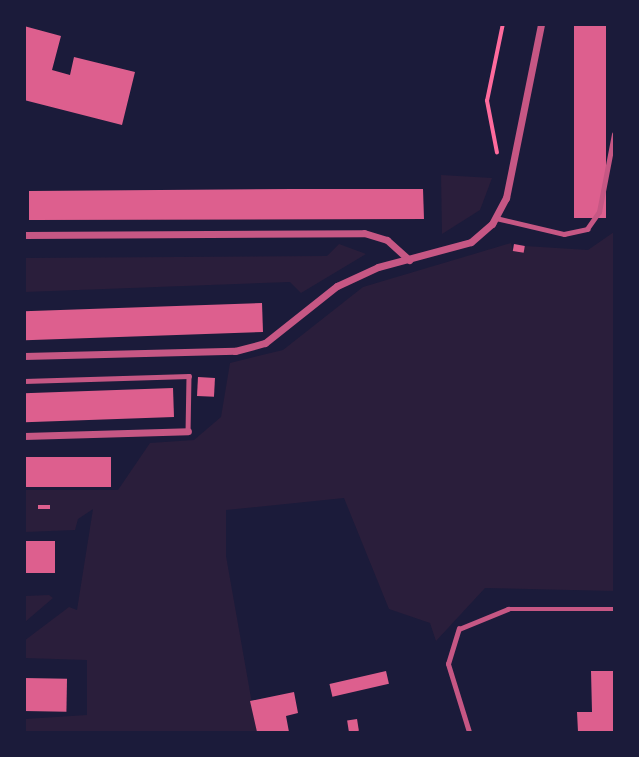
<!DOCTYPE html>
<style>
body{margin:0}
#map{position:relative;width:639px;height:757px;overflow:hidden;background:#1b1b3a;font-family:"Golos Text",sans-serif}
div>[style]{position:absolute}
.green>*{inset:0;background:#2a1e3b}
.building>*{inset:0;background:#dd5f8e;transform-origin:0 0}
.path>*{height:3.5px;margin:-1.75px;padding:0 1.75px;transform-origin:1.75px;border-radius:1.75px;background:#ff6b9d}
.service>*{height:4.5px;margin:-2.25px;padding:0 2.25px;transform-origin:2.25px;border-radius:2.25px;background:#c65784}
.minor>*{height:7px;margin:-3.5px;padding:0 3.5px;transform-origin:3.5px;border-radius:3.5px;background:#c65784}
span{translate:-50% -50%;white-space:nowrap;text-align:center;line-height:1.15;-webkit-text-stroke:5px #1b1b3a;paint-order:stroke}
.frame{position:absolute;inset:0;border:26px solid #1b1b3a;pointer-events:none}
</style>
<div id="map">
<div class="green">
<i style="clip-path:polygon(441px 175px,492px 178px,480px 210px,442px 234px)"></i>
<i style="clip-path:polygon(614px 232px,614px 591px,485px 588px,436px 641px,430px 623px,389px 609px,344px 498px,226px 510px,226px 556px,257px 732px,25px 732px,25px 719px,87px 715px,87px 660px,25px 658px,24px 641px,69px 607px,77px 610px,93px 509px,78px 519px,75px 530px,25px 532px,25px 490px,118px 490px,150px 443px,194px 440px,221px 417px,230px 363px,283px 350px,363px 287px,511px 243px,513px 251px,523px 253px,525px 246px,588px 250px)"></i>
<i style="clip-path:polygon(339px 244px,366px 254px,301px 293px,290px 282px,25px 292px,25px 258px,327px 256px)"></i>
<i style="clip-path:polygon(25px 596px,49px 595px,53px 598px,25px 622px)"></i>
</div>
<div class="building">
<i style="left:574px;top:24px;width:32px;height:194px"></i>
<i style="clip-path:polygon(24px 26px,61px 36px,52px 70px,70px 75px,74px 57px,135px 72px,122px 125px,24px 100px)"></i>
<i style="clip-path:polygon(292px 189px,423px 189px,424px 219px,29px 220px,29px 191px)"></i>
<i style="left:514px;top:244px;width:11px;height:7px;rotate:10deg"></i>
<i style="left:262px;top:303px;width:29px;height:238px;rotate:88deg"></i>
<i style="left:198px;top:377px;width:17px;height:19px;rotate:3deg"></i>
<i style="left:173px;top:388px;width:29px;height:149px;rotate:88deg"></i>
<i style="left:111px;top:457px;width:30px;height:87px;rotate:90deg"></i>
<i style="left:38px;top:505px;width:12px;height:4px"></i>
<i style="left:24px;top:541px;width:31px;height:32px"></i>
<i style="left:386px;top:671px;width:13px;height:58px;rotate:77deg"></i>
<i style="clip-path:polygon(591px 671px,614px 671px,614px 732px,578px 732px,577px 712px,592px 712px)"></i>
<i style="left:24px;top:678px;width:43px;height:33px;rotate:1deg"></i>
<i style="clip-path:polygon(294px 692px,298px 713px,286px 716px,289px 732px,257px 732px,250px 701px)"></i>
<i style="left:357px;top:719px;width:12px;height:10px;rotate:81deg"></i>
</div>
<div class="path">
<i style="left:497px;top:153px;width:53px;rotate:-100.9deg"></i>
<i style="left:487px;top:101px;width:79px;rotate:-78.3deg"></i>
</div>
<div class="service">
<i style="left:496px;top:218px;width:70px;rotate:13.2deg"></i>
<i style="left:564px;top:234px;width:24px;rotate:-12deg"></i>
<i style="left:587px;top:229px;width:21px;rotate:-55deg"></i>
<i style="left:599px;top:212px;width:79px;rotate:-79.1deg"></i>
<i style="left:24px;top:381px;width:165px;rotate:-1.7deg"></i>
<i style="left:189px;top:376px;width:55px;rotate:91deg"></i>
<i style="left:469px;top:732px;width:71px;rotate:-107.2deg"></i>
<i style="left:448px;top:664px;width:37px;rotate:-73deg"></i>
<i style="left:459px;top:629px;width:53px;rotate:-22.2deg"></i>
<i style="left:508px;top:609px;width:106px"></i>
</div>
<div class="minor">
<i style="left:24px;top:235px;width:340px;rotate:-0.3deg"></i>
<i style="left:364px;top:233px;width:24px;rotate:17deg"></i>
<i style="left:387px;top:240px;width:30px;rotate:42deg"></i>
<i style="left:24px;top:356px;width:211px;rotate:-1.4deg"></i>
<i style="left:235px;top:351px;width:31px;rotate:-15deg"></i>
<i style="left:265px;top:343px;width:92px;rotate:-38.4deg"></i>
<i style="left:337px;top:286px;width:45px;rotate:-24.9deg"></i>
<i style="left:378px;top:267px;width:96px;rotate:-15deg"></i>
<i style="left:471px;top:242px;width:28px;rotate:-41deg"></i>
<i style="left:492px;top:224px;width:30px;rotate:-62deg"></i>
<i style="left:506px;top:198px;width:177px;rotate:-78.6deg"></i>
<i style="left:24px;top:436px;width:164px;rotate:-1.7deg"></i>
</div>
<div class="frame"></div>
</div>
